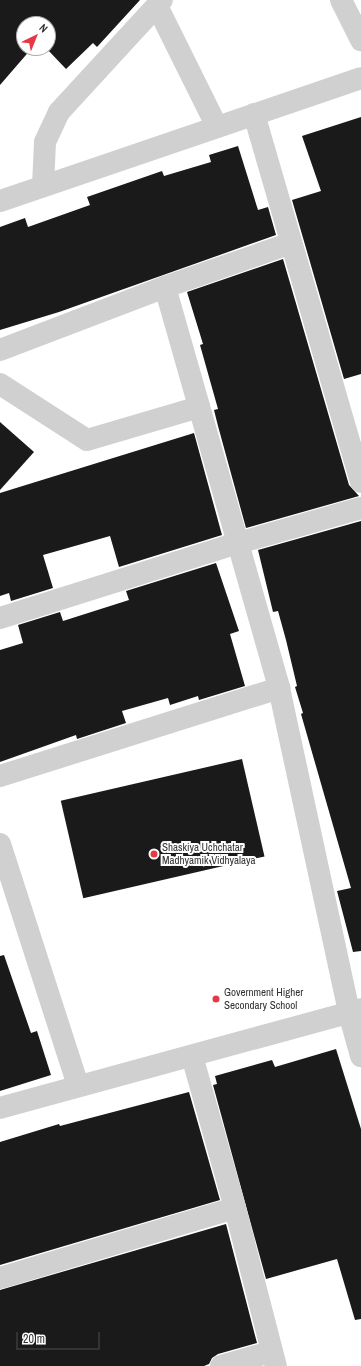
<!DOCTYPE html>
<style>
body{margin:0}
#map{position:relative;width:361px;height:1366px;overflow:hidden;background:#fff;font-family:"Archivo Narrow",sans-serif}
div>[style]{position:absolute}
.building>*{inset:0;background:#1a1a1a;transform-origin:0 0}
.street>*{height:22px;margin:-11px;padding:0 11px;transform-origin:11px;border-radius:11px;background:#d0d0d0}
.dots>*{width:11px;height:11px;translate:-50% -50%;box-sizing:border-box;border:2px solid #fff;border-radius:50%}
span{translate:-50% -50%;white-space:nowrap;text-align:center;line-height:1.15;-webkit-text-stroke:4px #fff;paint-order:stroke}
.poi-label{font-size:11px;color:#333}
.left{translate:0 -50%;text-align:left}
.north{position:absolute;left:16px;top:16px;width:40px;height:40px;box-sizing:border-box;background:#fff;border:1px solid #adadad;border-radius:50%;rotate:43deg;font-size:11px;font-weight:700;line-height:16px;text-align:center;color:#333}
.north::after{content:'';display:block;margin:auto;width:14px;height:18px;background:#e63946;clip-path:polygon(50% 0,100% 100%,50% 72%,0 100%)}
.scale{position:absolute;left:16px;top:1332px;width:84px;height:18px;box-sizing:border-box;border:2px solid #333;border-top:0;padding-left:5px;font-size:12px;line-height:14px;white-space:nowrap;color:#333;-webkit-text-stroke:3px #fff;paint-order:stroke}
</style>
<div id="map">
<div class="building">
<i style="clip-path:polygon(0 0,140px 0,97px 47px,93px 43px,66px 69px,46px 48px,48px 24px,24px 24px,24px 48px,32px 48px,0 85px)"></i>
<i style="clip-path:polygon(361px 117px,361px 374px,344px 379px,292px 200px,321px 191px,302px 136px)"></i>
<i style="clip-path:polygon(238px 146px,258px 210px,268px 207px,276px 235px,59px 312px,0 330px,0 227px,25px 218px,28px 227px,90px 205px,87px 197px,162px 171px,164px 176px,211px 162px,209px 155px)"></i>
<i style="clip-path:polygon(283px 259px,349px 485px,359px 496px,246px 528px,218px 426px,214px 410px,218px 409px,200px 345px,203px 344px,187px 292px)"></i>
<i style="clip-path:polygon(0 422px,34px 452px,0 490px)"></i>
<i style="clip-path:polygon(194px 433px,222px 535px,119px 567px,110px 536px,43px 555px,53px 588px,11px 601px,9px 593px,0 596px,0 493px)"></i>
<i style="clip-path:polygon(361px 521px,361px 951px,353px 952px,337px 891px,351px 888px,301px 714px,303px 713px,295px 687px,297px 686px,286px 640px,278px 611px,273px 612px,258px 550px)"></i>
<i style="clip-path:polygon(216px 563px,239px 631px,230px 634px,245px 686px,199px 700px,198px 696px,170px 705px,168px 698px,122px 711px,126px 723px,77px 739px,76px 735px,0 762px,0 650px,23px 643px,18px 625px,60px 612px,63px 621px,129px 600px,126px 591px)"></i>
<i style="left:242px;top:759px;width:100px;height:186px;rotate:77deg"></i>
<i style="clip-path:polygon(4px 955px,31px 1033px,37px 1031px,51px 1075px,0 1091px,0 956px)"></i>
<i style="clip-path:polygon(336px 1049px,361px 1129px,361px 1319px,355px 1320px,337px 1259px,266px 1279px,213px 1085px,217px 1084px,215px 1076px,272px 1060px,275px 1067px)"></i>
<i style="clip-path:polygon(189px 1092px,220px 1200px,0 1265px,0 1142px,59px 1124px,60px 1126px)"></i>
<i style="clip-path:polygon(226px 1224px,257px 1343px,218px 1354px,212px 1358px,209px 1364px,204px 1366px,0 1366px,0 1290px)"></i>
</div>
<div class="street">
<i style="left:341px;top:0;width:45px;rotate:63.4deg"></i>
<i style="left:157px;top:6px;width:135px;rotate:63.6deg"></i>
<i style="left:254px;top:114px;width:383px;rotate:73.8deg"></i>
<i style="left:43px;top:186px;width:44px;rotate:-87.4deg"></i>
<i style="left:45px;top:142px;width:33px;rotate:-65deg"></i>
<i style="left:59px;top:112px;width:152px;rotate:-47.4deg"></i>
<i style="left:0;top:201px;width:381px;rotate:-18.8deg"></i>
<i style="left:165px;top:287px;width:417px;rotate:74.1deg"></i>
<i style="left:279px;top:688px;width:332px;rotate:77.8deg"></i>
<i style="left:349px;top:1013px;width:45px;rotate:74.4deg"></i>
<i style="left:0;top:350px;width:177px;rotate:-20.9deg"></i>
<i style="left:165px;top:287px;width:133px;rotate:-19.2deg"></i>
<i style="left:0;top:384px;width:103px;rotate:32.8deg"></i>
<i style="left:87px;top:440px;width:117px;rotate:-16.4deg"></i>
<i style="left:0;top:618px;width:250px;rotate:-17.5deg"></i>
<i style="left:238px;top:543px;width:128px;rotate:-15.9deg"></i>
<i style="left:0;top:776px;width:293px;rotate:-17.5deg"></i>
<i style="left:0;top:844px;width:254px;rotate:72.1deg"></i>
<i style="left:192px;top:1056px;width:158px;rotate:74.2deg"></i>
<i style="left:235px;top:1208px;width:163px;rotate:75.5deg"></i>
<i style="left:0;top:1108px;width:374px;rotate:-15.3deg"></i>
<i style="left:0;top:1278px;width:245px;rotate:-16.6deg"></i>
<i style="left:221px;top:1366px;width:51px;rotate:-15.9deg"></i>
</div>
<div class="dots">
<i style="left:154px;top:854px;background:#e63946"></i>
<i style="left:216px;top:999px;background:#e63946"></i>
</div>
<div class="poi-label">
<span class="left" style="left:162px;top:854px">Shaskiya Uchchatar<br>Madhyamik Vidhyalaya</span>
<span class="left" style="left:224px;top:999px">Government Higher<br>Secondary School</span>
</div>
<div class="north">N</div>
<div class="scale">20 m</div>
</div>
